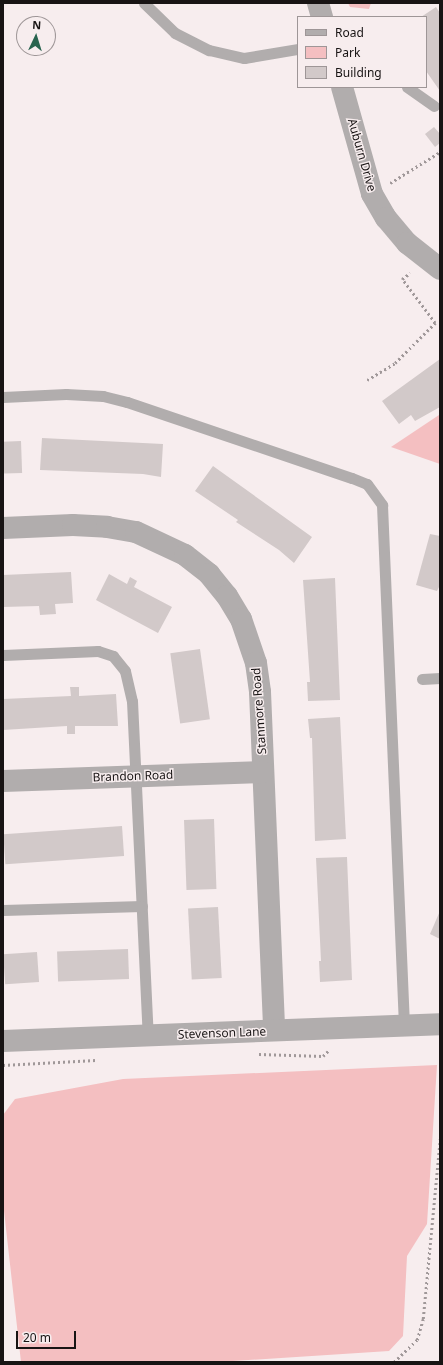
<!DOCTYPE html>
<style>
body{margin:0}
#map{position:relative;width:443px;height:1365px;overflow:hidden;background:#f7edee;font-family:"Noto Sans",sans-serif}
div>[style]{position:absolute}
.green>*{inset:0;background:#f4bfc1}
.building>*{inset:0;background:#d2c9c9;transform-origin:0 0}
.path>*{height:2.5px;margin-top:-1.25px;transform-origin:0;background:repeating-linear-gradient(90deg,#a09899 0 2px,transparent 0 5px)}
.service>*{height:11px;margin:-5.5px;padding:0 5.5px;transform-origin:5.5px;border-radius:5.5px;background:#b1adad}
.minor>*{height:22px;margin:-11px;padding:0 11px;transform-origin:11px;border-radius:11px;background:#b1adad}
.tertiary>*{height:22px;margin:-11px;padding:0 11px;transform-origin:11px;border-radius:11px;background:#b1adad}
span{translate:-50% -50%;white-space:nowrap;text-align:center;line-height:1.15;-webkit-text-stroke:3px #f7edee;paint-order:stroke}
.street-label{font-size:12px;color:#181414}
.frame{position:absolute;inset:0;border:4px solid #181414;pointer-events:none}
.legend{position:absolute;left:297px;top:16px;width:130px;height:72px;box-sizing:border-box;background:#f7edee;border:1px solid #9e9697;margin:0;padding:5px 7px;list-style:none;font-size:12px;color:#181414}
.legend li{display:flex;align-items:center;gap:8px;height:20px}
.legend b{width:20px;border:1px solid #9e9697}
.north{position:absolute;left:16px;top:16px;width:40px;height:40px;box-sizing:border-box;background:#f7edee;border:1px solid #9e9697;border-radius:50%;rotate:4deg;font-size:11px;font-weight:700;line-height:16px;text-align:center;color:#181414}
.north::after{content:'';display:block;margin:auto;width:14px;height:18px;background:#29644f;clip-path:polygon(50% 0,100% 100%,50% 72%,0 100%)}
.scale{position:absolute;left:16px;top:1331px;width:60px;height:18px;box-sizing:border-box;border:2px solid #181414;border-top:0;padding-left:5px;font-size:12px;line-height:14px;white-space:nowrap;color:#181414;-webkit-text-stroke:3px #f7edee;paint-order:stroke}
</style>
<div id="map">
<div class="green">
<i style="clip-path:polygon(348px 3px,371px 3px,369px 9px,350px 7px)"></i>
<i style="clip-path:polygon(439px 415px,440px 464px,391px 447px)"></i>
<i style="clip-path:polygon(437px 1065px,427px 1224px,407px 1256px,403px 1336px,389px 1351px,217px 1362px,21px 1362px,3px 1202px,3px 1115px,15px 1099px,123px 1079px)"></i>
</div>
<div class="building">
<i style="clip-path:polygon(436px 7px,440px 13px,440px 91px,426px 71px,426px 17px,421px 17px)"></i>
<i style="clip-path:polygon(434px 127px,440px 134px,440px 143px,435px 147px,425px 134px)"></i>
<i style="clip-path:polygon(440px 359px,440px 407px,415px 421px,411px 415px,399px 424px,382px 401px)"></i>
<i style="clip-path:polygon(42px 438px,163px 444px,161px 477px,143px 474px,40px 470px)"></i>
<i style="left:21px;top:441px;width:32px;height:18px;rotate:88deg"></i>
<i style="clip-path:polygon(213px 466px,312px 537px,294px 563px,279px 550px,236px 522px,238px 520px,195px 491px)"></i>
<i style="clip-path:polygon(430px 534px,440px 536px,440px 585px,437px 591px,416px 585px)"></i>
<i style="clip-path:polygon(71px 572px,73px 603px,55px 604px,56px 614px,40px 615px,39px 606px,3px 607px,3px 575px)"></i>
<i style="clip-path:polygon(109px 574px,127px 584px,130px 577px,137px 581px,134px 587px,172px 607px,158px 633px,96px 600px)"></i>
<i style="clip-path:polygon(335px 578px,340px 700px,308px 701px,307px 682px,310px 682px,303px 580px)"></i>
<i style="left:200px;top:649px;width:71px;height:30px;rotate:82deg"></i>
<i style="clip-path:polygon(70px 687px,79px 687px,79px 696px,116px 694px,118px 726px,75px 726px,75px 734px,67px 734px,67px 726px,3px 730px,3px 699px,71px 696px)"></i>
<i style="clip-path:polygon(340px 717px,346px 839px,315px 841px,312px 738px,310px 738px,308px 719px)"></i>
<i style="left:214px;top:819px;width:70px;height:30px;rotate:88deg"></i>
<i style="left:122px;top:826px;width:30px;height:119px;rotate:86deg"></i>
<i style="clip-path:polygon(347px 857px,352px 980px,320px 982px,319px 961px,321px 961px,316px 858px)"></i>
<i style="left:218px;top:907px;width:71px;height:30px;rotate:87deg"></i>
<i style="clip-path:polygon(440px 911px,440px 939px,430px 934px)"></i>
<i style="left:128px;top:949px;width:30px;height:71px;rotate:88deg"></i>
<i style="left:37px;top:952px;width:30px;height:34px;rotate:86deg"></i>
</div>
<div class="path">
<i style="left:390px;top:183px;width:59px;rotate:-31.8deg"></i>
<i style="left:367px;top:380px;width:33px;rotate:-31deg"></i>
<i style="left:395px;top:363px;width:57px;rotate:-45deg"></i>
<i style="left:435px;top:323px;width:55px;rotate:-126.9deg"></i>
<i style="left:402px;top:279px;width:10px;rotate:-37deg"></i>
<i style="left:259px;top:1054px;width:64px;rotate:1.8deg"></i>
<i style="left:323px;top:1056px;width:7px;rotate:-45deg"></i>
<i style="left:3px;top:1065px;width:93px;rotate:-3.1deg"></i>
<i style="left:394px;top:1362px;width:32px;rotate:-44deg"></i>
<i style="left:417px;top:1340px;width:22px;rotate:-74deg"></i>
<i style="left:423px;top:1319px;width:181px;rotate:-84.6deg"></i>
</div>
<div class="service">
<i style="left:144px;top:3px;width:43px;rotate:44.1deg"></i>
<i style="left:175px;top:33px;width:38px;rotate:27deg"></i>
<i style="left:209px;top:50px;width:36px;rotate:13deg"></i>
<i style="left:244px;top:58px;width:55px;rotate:-9.5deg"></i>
<i style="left:407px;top:87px;width:33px;rotate:35deg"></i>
<i style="left:3px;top:397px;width:63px;rotate:-2.7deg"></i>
<i style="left:66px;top:394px;width:37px;rotate:3deg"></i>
<i style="left:103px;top:396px;width:25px;rotate:14deg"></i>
<i style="left:127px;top:402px;width:237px;rotate:18.7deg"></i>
<i style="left:352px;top:478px;width:16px;rotate:22deg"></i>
<i style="left:367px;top:484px;width:26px;rotate:54deg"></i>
<i style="left:382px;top:505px;width:520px;rotate:87.58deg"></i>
<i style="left:3px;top:655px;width:95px;rotate:-2.4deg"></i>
<i style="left:98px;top:651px;width:16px;rotate:18deg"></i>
<i style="left:113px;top:656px;width:19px;rotate:51deg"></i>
<i style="left:125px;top:671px;width:31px;rotate:77deg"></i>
<i style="left:132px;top:701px;width:335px;rotate:87.3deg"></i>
<i style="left:422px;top:679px;width:18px;rotate:-3deg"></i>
<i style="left:3px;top:910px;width:139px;rotate:-1.6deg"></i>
</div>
<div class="minor">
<i style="left:318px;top:3px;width:15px;rotate:74deg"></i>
<i style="left:342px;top:87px;width:111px;rotate:74.3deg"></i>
<i style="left:372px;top:194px;width:28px;rotate:60deg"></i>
<i style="left:386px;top:218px;width:33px;rotate:50deg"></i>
<i style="left:407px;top:243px;width:42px;rotate:38.2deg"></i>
<i style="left:3px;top:528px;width:70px;rotate:-2.5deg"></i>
<i style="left:73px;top:525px;width:34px;rotate:3deg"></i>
<i style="left:107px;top:527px;width:29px;rotate:10deg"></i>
<i style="left:136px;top:532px;width:54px;rotate:25.1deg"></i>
<i style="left:185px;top:555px;width:31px;rotate:38deg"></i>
<i style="left:209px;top:574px;width:28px;rotate:51deg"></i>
<i style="left:227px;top:596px;width:27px;rotate:59deg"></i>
<i style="left:241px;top:619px;width:46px;rotate:71.2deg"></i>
<i style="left:256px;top:663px;width:29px;rotate:82deg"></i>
<i style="left:260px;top:692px;width:338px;rotate:87.6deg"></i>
<i style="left:3px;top:781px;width:260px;rotate:-2deg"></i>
</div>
<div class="tertiary">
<i style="left:3px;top:1041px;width:437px;rotate:-2.2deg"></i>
</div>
<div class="street-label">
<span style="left:362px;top:155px;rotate:74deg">Auburn Drive</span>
<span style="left:259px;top:711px;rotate:-94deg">Stanmore Road</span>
<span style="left:133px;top:776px;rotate:-2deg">Brandon Road</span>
<span style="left:222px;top:1033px;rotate:-2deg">Stevenson Lane</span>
</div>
<div class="frame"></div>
<ul class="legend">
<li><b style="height:5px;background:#b1adad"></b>Road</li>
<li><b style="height:11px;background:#f4bfc1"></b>Park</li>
<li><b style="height:11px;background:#d2c9c9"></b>Building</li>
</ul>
<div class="north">N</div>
<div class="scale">20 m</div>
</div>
